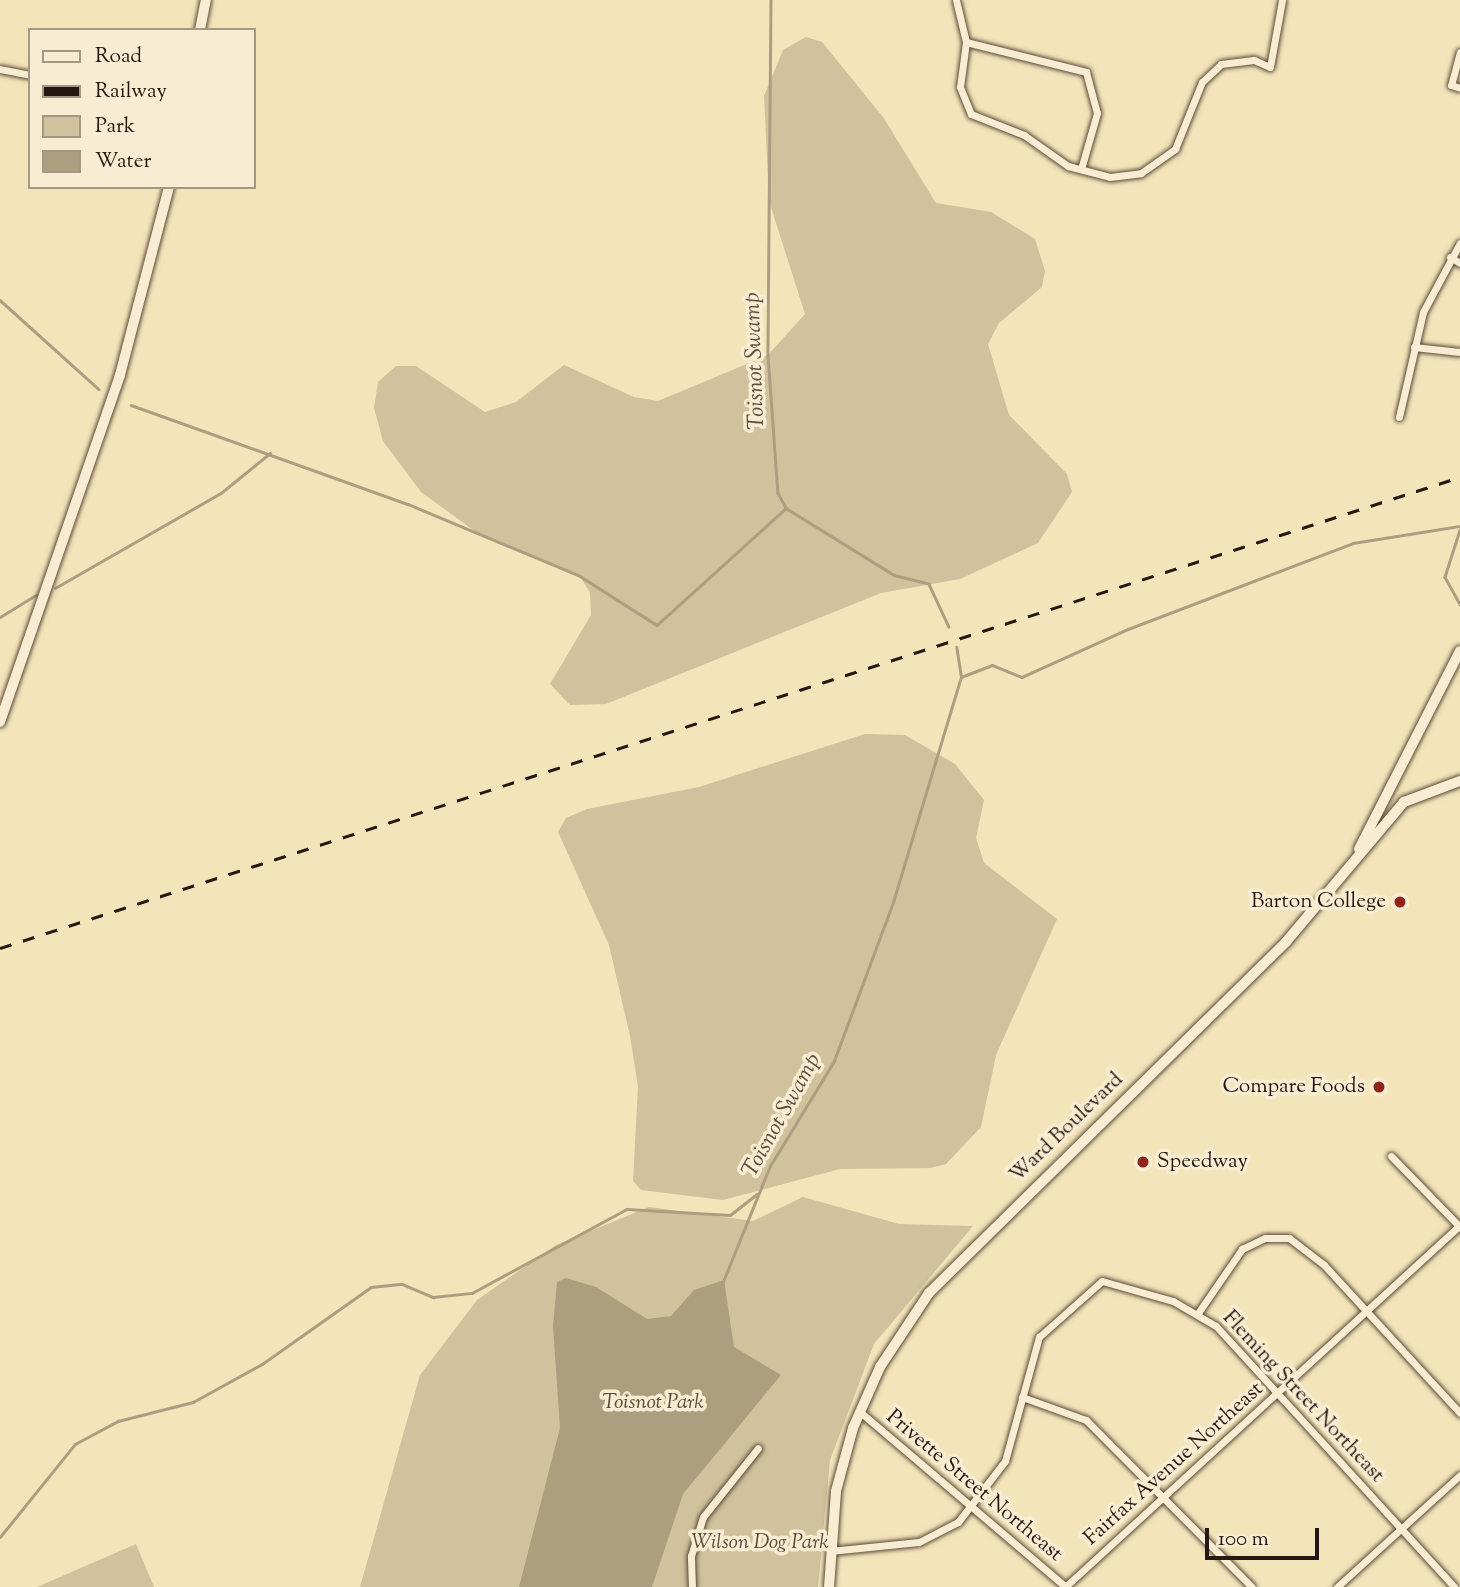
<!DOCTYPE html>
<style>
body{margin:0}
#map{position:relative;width:1460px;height:1587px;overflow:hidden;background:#f4e4b9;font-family:"Sorts Mill Goudy",serif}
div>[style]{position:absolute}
.green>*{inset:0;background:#d1c19c}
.water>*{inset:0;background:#ae9e80}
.stream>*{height:2.5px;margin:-1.25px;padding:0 1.25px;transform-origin:1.25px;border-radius:1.25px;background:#ae9e80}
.roads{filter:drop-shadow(0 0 2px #594a3b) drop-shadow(0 0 2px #594a3b)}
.street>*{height:7px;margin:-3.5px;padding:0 3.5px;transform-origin:3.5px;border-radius:3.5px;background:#f8edd2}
.secondary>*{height:10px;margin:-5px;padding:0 5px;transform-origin:5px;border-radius:5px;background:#f8edd2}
.rail>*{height:2.5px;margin-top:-1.25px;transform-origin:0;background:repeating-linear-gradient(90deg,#251711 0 12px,transparent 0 24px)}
.dots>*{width:19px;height:19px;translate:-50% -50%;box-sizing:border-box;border:4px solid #f8edd2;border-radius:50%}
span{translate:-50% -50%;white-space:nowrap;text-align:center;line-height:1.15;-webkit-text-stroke:7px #f8edd2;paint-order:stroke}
.poi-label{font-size:21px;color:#251711}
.right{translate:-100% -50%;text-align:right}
.left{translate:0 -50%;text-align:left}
.street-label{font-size:21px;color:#251711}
.park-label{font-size:21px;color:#594a3b;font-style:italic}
.water-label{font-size:23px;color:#5c4d3d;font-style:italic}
.legend{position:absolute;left:28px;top:28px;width:228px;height:161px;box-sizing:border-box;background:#f8edd2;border:2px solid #a49785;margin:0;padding:9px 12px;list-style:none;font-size:21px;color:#251711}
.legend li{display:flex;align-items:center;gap:14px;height:35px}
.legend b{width:35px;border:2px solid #a49785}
.scale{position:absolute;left:1205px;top:1528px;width:114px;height:32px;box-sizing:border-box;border:4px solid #251711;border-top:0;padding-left:9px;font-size:21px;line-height:24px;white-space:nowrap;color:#251711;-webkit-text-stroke:5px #f8edd2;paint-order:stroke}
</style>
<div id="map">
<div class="green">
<i style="clip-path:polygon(806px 37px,822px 42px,883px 117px,936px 203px,991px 212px,1035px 239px,1045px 271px,1042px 287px,999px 323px,988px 344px,1009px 415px,1067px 474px,1072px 492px,1038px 543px,960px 579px,881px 593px,606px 704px,570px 705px,550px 684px,591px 615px,590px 593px,580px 576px,480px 535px,421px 492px,383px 441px,374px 408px,378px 382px,396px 366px,416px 366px,485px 412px,516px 402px,564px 365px,634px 397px,658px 401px,768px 355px,805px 314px,769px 201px,764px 96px,783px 50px)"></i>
<i style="clip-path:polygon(865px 734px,905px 735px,955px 764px,984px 800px,976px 838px,984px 863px,1057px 919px,996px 1055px,981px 1127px,946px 1164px,930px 1168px,840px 1169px,723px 1200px,641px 1190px,633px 1181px,638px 1087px,630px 1036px,609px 945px,558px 832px,566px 818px,587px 809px,699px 787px)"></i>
<i style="clip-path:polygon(803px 1197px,899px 1224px,973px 1226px,874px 1344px,830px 1460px,818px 1587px,360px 1587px,420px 1375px,477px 1300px,556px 1245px,649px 1207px,753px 1221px)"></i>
<i style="clip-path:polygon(136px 1544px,154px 1587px,37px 1587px)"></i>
</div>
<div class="water">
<i style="clip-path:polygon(566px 1278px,596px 1287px,647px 1319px,671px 1316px,694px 1290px,724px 1280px,734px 1347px,781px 1375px,683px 1494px,652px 1587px,519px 1587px,560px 1428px,553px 1326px,557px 1282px)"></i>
</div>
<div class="stream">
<i style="left:771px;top:0;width:355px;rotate:90.5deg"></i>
<i style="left:768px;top:355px;width:138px;rotate:85.9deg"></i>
<i style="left:778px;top:493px;width:17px;rotate:62deg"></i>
<i style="left:786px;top:508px;width:127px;rotate:31.8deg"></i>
<i style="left:894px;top:575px;width:36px;rotate:14deg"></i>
<i style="left:929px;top:584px;width:47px;rotate:65.1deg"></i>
<i style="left:0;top:300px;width:133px;rotate:42deg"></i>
<i style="left:131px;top:405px;width:294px;rotate:19.7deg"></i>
<i style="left:408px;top:504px;width:186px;rotate:22.7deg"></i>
<i style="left:580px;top:576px;width:91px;rotate:32.5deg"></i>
<i style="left:657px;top:625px;width:174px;rotate:-42.2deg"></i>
<i style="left:1460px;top:530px;width:49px;rotate:107.7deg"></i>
<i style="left:1445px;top:577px;width:31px;rotate:61deg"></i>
<i style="left:55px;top:588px;width:191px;rotate:-29.8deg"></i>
<i style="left:221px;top:493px;width:63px;rotate:-39.2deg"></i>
<i style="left:0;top:617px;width:42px;rotate:-31.4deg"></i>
<i style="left:961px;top:677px;width:33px;rotate:-21deg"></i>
<i style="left:992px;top:665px;width:32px;rotate:22deg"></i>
<i style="left:1022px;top:677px;width:116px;rotate:-24.4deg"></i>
<i style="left:1128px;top:629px;width:241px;rotate:-20.9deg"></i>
<i style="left:1353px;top:543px;width:108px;rotate:-9deg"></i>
<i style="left:722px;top:1284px;width:127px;rotate:-67.9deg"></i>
<i style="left:770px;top:1166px;width:123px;rotate:-58.6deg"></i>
<i style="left:834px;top:1061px;width:170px;rotate:-69.6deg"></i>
<i style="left:893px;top:902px;width:235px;rotate:-73.2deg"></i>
<i style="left:961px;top:677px;width:30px;rotate:-99deg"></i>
<i style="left:0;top:1537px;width:119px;rotate:-51.1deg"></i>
<i style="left:75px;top:1444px;width:49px;rotate:-28.1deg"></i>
<i style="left:118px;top:1421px;width:77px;rotate:-14.2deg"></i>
<i style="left:193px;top:1402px;width:79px;rotate:-28.8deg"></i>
<i style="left:262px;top:1364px;width:133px;rotate:-35.2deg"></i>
<i style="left:371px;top:1287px;width:31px;rotate:-6deg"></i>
<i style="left:402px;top:1284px;width:34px;rotate:23deg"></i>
<i style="left:433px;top:1297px;width:39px;rotate:-6deg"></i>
<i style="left:472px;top:1293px;width:176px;rotate:-28.5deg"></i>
<i style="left:627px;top:1209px;width:103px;rotate:3.3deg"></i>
<i style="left:730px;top:1215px;width:34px;rotate:-38deg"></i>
</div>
<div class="roads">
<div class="street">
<i style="left:956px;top:0;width:43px;rotate:76.6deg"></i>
<i style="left:966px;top:42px;width:45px;rotate:97.6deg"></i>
<i style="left:960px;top:87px;width:29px;rotate:68deg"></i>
<i style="left:971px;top:114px;width:57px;rotate:21.6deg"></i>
<i style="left:1024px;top:135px;width:54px;rotate:35.2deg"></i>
<i style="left:1068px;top:166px;width:43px;rotate:14.7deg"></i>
<i style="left:1110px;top:177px;width:31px;rotate:-7deg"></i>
<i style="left:1141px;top:173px;width:42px;rotate:-35.2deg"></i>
<i style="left:1175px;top:149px;width:72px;rotate:-68.1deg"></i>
<i style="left:1202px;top:82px;width:26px;rotate:-43deg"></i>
<i style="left:1221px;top:64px;width:33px;rotate:-7deg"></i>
<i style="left:1254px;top:60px;width:17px;rotate:24deg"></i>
<i style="left:966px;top:42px;width:124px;rotate:14deg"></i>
<i style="left:1086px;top:72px;width:42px;rotate:75deg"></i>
<i style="left:1097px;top:113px;width:58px;rotate:105.9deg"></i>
<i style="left:1460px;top:52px;width:34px;rotate:105deg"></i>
<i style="left:1451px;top:85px;width:9px;rotate:18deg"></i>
<i style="left:1270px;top:67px;width:68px;rotate:-79.8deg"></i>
<i style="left:0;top:69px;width:31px;rotate:11deg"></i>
<i style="left:1450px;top:257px;width:12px;rotate:31deg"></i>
<i style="left:1414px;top:347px;width:46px;rotate:6.2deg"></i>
<i style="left:1399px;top:417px;width:108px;rotate:-77.1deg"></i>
<i style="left:1423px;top:312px;width:78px;rotate:-61.8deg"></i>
<i style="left:1391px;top:1156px;width:99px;rotate:45.8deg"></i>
<i style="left:1198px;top:1313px;width:78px;rotate:-55.5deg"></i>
<i style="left:1242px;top:1249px;width:25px;rotate:-26deg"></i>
<i style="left:1265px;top:1238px;width:24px"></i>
<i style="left:1289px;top:1238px;width:44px;rotate:37.6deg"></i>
<i style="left:1324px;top:1265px;width:201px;rotate:47.4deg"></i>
<i style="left:1022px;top:1397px;width:68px;rotate:19.8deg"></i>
<i style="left:1086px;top:1420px;width:235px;rotate:45.2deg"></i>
<i style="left:859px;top:1411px;width:272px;rotate:40.4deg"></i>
<i style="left:830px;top:1551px;width:89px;rotate:-5.8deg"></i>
<i style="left:919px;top:1542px;width:44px;rotate:-27.1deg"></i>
<i style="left:958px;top:1522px;width:77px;rotate:-52.4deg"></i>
<i style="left:1005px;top:1461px;width:129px;rotate:-74.7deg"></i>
<i style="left:1039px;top:1337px;width:84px;rotate:-41.6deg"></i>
<i style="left:1102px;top:1281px;width:74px;rotate:15.7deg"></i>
<i style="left:1173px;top:1301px;width:50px;rotate:30.2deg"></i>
<i style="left:1216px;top:1326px;width:353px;rotate:47.6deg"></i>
<i style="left:692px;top:1587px;width:31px;rotate:-92deg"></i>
<i style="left:691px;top:1556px;width:41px;rotate:-72.9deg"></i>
<i style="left:703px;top:1517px;width:88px;rotate:-51.4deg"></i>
<i style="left:1065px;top:1587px;width:536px;rotate:-42.5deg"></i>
<i style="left:1337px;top:1587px;width:166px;rotate:-42.3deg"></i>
</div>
<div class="secondary">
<i style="left:200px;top:30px;width:31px;rotate:-79deg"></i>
<i style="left:0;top:722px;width:367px;rotate:-70.9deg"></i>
<i style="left:120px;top:375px;width:194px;rotate:-75.4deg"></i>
<i style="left:1359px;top:849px;width:222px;rotate:-63deg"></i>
<i style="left:829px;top:1587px;width:96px;rotate:-85.8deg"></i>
<i style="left:836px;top:1491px;width:65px;rotate:-74.9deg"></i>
<i style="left:853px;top:1428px;width:67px;rotate:-66.1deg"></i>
<i style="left:880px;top:1367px;width:89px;rotate:-56.5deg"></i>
<i style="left:929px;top:1293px;width:501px;rotate:-44.51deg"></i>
<i style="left:1286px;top:942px;width:183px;rotate:-49.9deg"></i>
<i style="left:1404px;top:802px;width:60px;rotate:-20.6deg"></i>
</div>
</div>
<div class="rail">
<i style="left:0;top:948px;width:1534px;rotate:-17.88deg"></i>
</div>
<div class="dots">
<i style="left:1400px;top:902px;background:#8f2418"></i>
<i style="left:1379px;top:1087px;background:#8f2418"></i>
<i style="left:1143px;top:1162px;background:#8f2418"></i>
</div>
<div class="poi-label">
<span class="right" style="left:1386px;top:902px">Barton College</span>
<span class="right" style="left:1365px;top:1087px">Compare Foods</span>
<span class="left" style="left:1157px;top:1162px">Speedway</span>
</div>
<div class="street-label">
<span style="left:1067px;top:1128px;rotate:-44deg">Ward Boulevard</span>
<span style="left:1303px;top:1397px;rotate:47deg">Fleming Street Northeast</span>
<span style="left:1174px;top:1464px;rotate:-42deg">Fairfax Avenue Northeast</span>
<span style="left:974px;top:1486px;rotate:40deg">Privette Street Northeast</span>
</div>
<div class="park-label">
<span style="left:653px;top:1403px">Toisnot Park</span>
<span style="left:760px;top:1543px">Wilson Dog Park</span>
</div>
<div class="water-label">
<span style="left:756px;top:361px;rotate:-92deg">Toisnot Swamp</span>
<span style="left:783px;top:1116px;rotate:-61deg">Toisnot Swamp</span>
</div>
<ul class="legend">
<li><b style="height:9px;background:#f8edd2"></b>Road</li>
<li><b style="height:9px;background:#251711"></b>Railway</li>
<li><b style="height:19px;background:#d1c19c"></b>Park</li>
<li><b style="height:19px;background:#ae9e80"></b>Water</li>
</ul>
<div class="scale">100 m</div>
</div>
